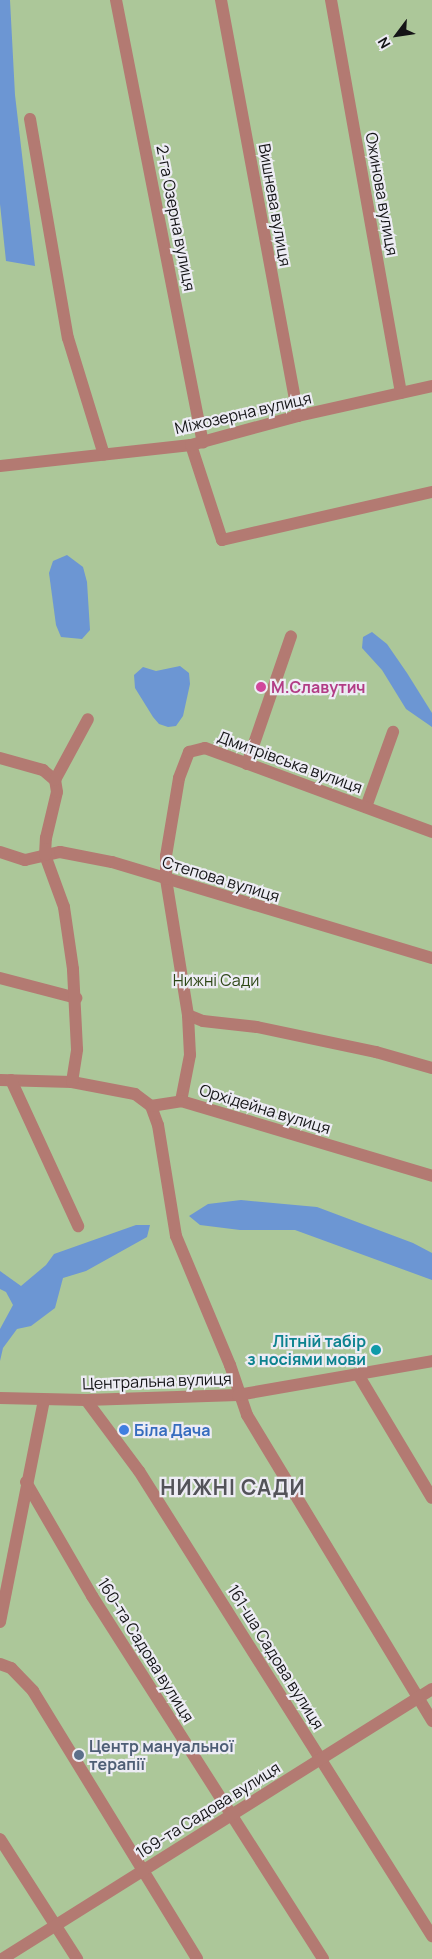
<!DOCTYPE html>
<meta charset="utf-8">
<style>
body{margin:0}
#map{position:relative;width:432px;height:1959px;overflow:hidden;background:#e0dfe7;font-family:Manrope,sans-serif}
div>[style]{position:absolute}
.green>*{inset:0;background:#acc799;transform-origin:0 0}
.water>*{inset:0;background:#6c96d3}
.minor>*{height:12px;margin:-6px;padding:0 6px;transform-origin:6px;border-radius:6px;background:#b37a72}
.dots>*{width:14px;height:14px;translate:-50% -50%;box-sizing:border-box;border:2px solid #edecf4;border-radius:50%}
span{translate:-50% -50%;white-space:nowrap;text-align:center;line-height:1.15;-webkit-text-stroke:4.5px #edecf4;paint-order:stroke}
.street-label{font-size:16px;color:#141416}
.hotel-label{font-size:16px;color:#b23c85;font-weight:700}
.left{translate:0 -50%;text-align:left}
.park-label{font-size:16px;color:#2e4717}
.culture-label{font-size:16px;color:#0d838f;font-weight:700}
.right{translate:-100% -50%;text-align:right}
.shop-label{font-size:16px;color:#366cbe;font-weight:700}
.service-label{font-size:16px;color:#4e5e75;font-weight:700}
.district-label{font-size:21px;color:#535359;font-weight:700;letter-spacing:1px}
.north{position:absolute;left:372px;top:10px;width:50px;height:50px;-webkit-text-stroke:4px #edecf4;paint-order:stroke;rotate:239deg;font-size:14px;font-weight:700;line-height:20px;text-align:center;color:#141416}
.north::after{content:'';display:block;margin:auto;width:18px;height:22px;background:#141416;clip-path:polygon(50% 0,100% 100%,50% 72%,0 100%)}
</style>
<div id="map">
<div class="green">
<i style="left:0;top:0;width:432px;height:1959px"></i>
</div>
<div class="water">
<i style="clip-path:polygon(0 0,10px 0,15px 95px,35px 266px,6px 261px,0 204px)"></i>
<i style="clip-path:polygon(67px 555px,83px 567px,87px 582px,90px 630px,82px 639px,61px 637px,56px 625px,49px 573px,53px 561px)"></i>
<i style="clip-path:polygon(372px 632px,387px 644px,407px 673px,432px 713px,432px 727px,406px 709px,382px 670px,362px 648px,363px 637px)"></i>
<i style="clip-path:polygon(180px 666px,189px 673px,190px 684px,183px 716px,176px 726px,168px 727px,159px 724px,153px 717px,135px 688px,134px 675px,143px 667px,156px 671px)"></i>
<i style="clip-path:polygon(241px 1200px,317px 1207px,413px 1243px,432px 1253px,432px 1280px,295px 1230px,240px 1230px,200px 1225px,189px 1216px,208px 1204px)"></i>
<i style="clip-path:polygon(136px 1225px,150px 1225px,147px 1237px,86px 1271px,63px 1278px,55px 1308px,31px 1326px,17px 1329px,3px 1348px,0 1361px,0 1329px,13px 1305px,6px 1292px,0 1289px,0 1271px,21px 1286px,46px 1265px,54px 1254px)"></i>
</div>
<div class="minor">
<i style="left:116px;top:0;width:451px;rotate:78.9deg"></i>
<i style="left:221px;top:0;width:423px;rotate:79.5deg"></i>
<i style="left:331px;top:0;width:399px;rotate:79.9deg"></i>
<i style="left:30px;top:119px;width:222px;rotate:80.2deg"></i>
<i style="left:68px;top:338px;width:122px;rotate:72.9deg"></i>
<i style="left:191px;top:445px;width:100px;rotate:71.9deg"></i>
<i style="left:222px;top:540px;width:215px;rotate:-12.9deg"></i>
<i style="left:0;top:466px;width:192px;rotate:-6.3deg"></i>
<i style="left:191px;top:445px;width:111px;rotate:-15.2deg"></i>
<i style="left:298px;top:416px;width:137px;rotate:-12.6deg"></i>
<i style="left:0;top:758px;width:45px;rotate:15.6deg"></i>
<i style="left:43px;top:770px;width:16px;rotate:40deg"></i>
<i style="left:247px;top:764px;width:135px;rotate:-71deg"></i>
<i style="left:366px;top:807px;width:80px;rotate:-70.2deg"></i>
<i style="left:0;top:852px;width:26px;rotate:18deg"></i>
<i style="left:25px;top:860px;width:36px;rotate:-13deg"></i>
<i style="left:60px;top:852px;width:53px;rotate:10.9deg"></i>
<i style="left:112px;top:862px;width:334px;rotate:16.7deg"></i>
<i style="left:0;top:978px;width:79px;rotate:14.7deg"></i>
<i style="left:188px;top:1015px;width:16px;rotate:22deg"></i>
<i style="left:203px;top:1021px;width:54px;rotate:6.3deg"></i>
<i style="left:257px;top:1027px;width:122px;rotate:11.9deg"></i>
<i style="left:376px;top:1052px;width:58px;rotate:15.9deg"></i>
<i style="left:0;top:1080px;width:72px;rotate:1.6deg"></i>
<i style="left:72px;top:1082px;width:64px;rotate:10.8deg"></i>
<i style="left:135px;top:1094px;width:20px;rotate:37deg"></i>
<i style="left:151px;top:1106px;width:20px;rotate:70deg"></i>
<i style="left:158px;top:1125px;width:112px;rotate:80.8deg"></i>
<i style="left:176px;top:1236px;width:140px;rotate:67.3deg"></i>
<i style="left:230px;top:1365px;width:53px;rotate:71.2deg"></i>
<i style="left:247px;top:1415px;width:358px;rotate:58.8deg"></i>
<i style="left:11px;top:1080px;width:161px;rotate:65.3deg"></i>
<i style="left:72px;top:1082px;width:33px;rotate:-81deg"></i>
<i style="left:77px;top:1049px;width:80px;rotate:-92.9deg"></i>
<i style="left:73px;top:969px;width:63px;rotate:-98.3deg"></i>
<i style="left:64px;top:907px;width:55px;rotate:-110.1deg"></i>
<i style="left:45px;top:855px;width:17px;rotate:-87deg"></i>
<i style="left:46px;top:838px;width:47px;rotate:-76.6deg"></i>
<i style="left:57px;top:792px;width:12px;rotate:-99deg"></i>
<i style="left:55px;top:780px;width:69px;rotate:-61.6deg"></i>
<i style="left:181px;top:1101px;width:47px;rotate:-78.9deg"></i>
<i style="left:190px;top:1055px;width:40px;rotate:-92.9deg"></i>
<i style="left:188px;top:1015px;width:138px;rotate:-99.2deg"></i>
<i style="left:166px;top:879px;width:23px;rotate:-90deg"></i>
<i style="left:166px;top:856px;width:79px;rotate:-80.5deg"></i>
<i style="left:179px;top:778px;width:28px;rotate:-69deg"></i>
<i style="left:189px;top:752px;width:16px;rotate:-14deg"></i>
<i style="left:205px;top:748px;width:242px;rotate:20.3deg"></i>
<i style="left:151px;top:1106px;width:30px;rotate:-9deg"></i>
<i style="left:181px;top:1101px;width:262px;rotate:16.6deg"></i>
<i style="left:359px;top:1376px;width:142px;rotate:59.1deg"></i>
<i style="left:0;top:1398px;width:86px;rotate:1.3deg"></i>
<i style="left:86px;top:1400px;width:152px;rotate:-1.9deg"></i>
<i style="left:238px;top:1395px;width:197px;rotate:-9.9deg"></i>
<i style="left:86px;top:1400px;width:89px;rotate:53.3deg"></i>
<i style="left:139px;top:1471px;width:550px;rotate:57.78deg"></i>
<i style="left:26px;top:1482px;width:132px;rotate:59.9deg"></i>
<i style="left:92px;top:1596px;width:430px;rotate:57.5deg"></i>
<i style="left:0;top:1622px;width:226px;rotate:-78.8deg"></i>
<i style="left:0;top:1664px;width:12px;rotate:20deg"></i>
<i style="left:11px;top:1668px;width:32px;rotate:46deg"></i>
<i style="left:33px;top:1691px;width:314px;rotate:58.5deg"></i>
<i style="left:0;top:1839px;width:143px;rotate:57.3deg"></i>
<i style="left:2px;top:1959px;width:508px;rotate:-32.12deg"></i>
</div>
<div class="dots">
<i style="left:261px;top:687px;background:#d1479c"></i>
<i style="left:376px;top:1350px;background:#0f9aa8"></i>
<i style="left:124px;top:1430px;background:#3f7fe0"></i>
<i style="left:79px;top:1755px;background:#5c6f8a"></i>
</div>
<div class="street-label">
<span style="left:382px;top:194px;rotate:80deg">Ожинова вулиця</span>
<span style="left:275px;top:205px;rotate:80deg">Вишнева вулиця</span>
<span style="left:176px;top:218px;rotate:79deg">2-га Озерна вулиця</span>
<span style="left:243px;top:413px;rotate:-13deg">Міжозерна вулиця</span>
<span style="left:290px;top:762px;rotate:20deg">Дмитрівська вулиця</span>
<span style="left:221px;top:879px;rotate:17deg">Степова вулиця</span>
<span style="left:265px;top:1109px;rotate:17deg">Орхідейна вулиця</span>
<span style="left:157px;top:1381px;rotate:-2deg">Центральна вулиця</span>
<span style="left:146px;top:1650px;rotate:58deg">160-та Садова вулиця</span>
<span style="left:276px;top:1657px;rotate:58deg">161-ша Садова вулиця</span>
<span style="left:208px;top:1810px;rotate:-32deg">169-та Садова вулиця</span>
</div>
<div class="hotel-label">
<span class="left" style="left:271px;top:687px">М.Славутич</span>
</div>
<div class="park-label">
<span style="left:216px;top:980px">Нижні Сади</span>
</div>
<div class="culture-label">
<span class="right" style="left:366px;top:1350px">Літній табір<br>з носіями мови</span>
</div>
<div class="shop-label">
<span class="left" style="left:134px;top:1430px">Біла Дача</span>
</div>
<div class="service-label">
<span class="left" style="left:89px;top:1755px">Центр мануальної<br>терапії</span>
</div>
<div class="district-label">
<span style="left:233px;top:1487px">НИЖНІ САДИ</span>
</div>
<div class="north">N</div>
</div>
